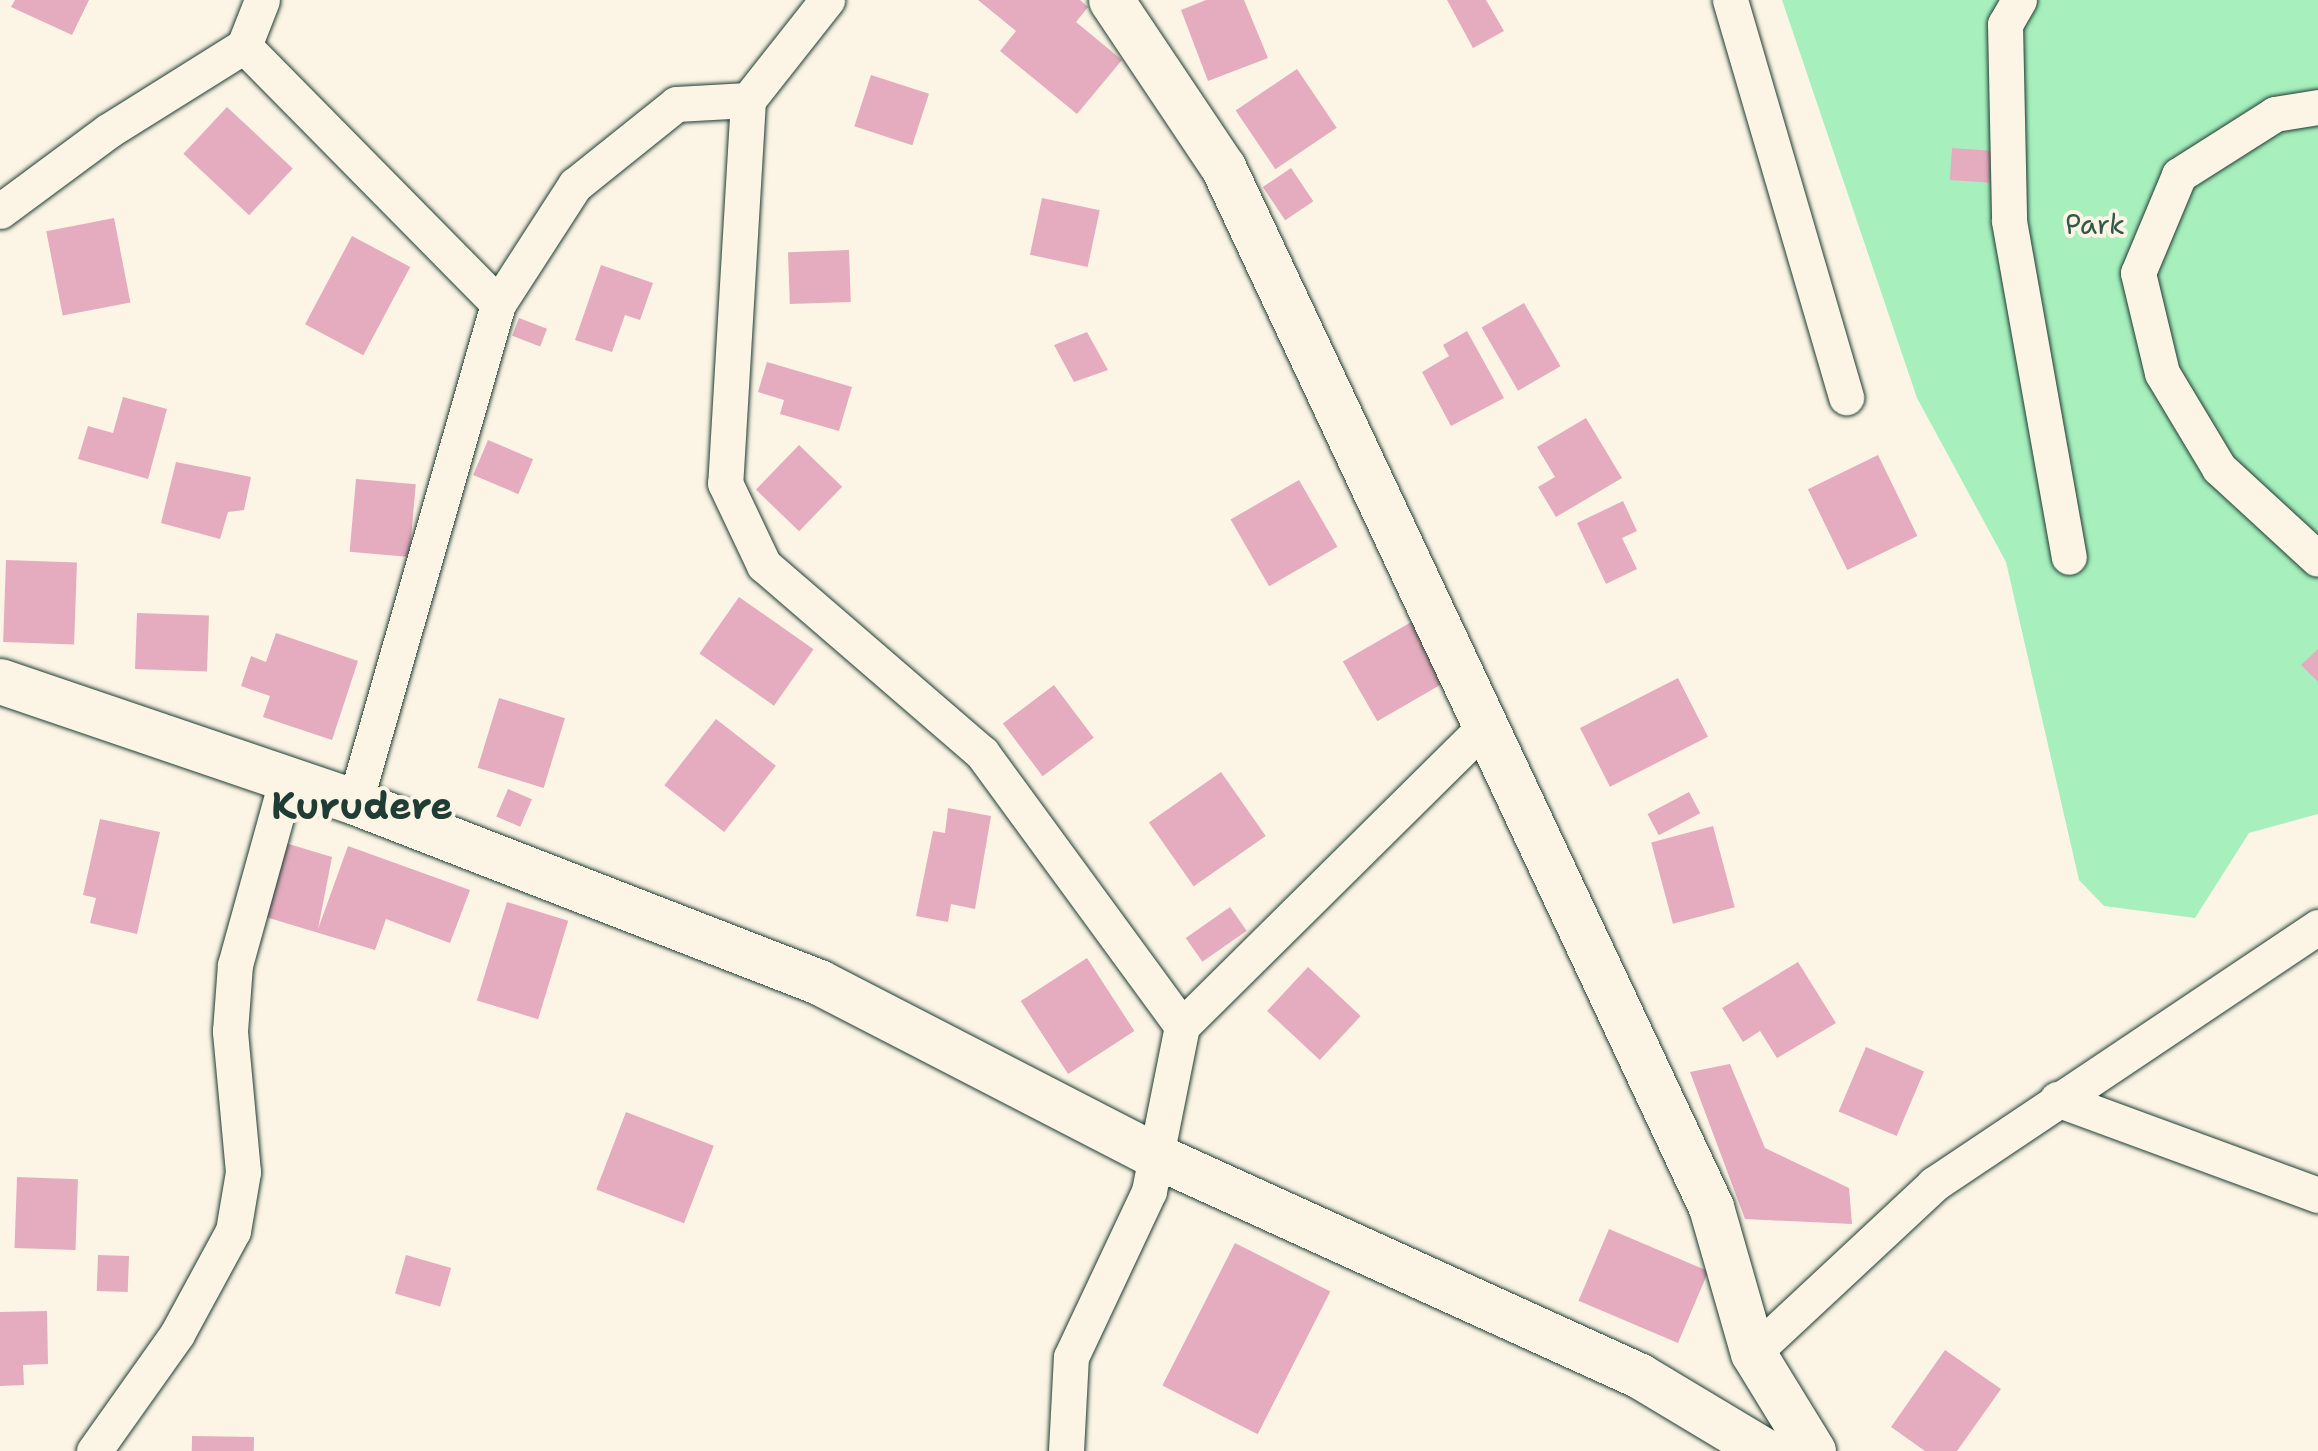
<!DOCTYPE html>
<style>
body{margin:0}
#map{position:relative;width:2318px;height:1451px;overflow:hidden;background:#fcf5e5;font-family:"Shantell Sans",sans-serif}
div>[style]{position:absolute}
.green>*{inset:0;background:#a7f0be}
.building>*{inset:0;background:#e4acbe;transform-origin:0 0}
.roads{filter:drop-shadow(0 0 2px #1f3d34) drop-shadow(0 0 2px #1f3d34)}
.minor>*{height:35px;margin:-17.5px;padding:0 17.5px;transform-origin:17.5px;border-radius:17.5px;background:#fcf5e5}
.tertiary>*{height:45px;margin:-22.5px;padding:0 22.5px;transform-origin:22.5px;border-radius:22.5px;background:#fcf5e5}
span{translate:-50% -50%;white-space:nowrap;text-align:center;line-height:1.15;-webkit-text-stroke:8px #fcf5e5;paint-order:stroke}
.park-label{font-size:28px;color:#335849}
.district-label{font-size:38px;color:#1f3d34;font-weight:700}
</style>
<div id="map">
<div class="green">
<i style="clip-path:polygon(1782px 0,2318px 0,2318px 814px,2249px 833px,2195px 918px,2104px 906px,2079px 880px,2006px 562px,1917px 398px)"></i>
</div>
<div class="building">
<i style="clip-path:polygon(15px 0,89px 0,72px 35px,11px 7px)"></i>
<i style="clip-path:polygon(978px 0,1080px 0,1088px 7px,1076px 22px,1122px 60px,1077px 114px,1000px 51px,1016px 31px)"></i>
<i style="clip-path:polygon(1206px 0,1244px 0,1268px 58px,1208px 81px,1181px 10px)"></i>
<i style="clip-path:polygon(1447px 0,1486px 0,1504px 31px,1473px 48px)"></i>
<i style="left:1297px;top:69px;width:71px;height:74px;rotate:56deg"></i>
<i style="left:871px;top:75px;width:61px;height:54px;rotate:18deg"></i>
<i style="left:227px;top:107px;width:90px;height:64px;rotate:43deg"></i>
<i style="left:1952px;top:148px;width:40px;height:32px;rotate:4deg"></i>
<i style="left:1291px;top:168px;width:40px;height:34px;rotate:56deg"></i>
<i style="left:1042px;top:198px;width:59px;height:58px;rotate:12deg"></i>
<i style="left:114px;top:218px;width:86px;height:69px;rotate:79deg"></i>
<i style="left:352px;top:236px;width:66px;height:100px;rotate:28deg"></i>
<i style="left:849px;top:250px;width:52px;height:61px;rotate:88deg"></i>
<i style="clip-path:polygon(601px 265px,653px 283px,640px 320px,625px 315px,612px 352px,575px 340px)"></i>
<i style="left:1524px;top:303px;width:73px;height:49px;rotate:60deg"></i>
<i style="left:519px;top:318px;width:30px;height:19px;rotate:21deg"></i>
<i style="clip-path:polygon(1467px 331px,1504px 398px,1451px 426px,1422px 372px,1449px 356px,1443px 345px)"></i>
<i style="clip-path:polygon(1087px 332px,1108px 370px,1074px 382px,1054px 345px)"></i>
<i style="clip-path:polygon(767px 362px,852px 387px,839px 431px,780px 414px,784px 400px,758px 392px)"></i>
<i style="clip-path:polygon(123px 397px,167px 409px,148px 479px,78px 459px,88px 426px,113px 433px)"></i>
<i style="clip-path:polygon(1586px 418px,1622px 478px,1556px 517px,1538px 487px,1555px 477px,1537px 447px)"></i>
<i style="left:488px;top:440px;width:49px;height:38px;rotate:23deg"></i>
<i style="left:799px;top:445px;width:60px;height:62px;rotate:44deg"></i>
<i style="left:1878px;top:455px;width:90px;height:78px;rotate:64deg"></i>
<i style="clip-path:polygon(176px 462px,251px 477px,244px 510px,228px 512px,220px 539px,161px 523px)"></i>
<i style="left:356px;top:479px;width:60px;height:73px;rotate:5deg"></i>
<i style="left:1299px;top:480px;width:77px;height:79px;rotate:60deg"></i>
<i style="clip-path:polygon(1623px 501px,1637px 531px,1622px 538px,1637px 569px,1606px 584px,1577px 523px)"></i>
<i style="left:6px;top:560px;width:71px;height:82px;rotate:2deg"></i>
<i style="left:739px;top:597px;width:91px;height:69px;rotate:35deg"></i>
<i style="left:137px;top:613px;width:72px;height:56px;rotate:2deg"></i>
<i style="left:1413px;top:621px;width:69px;height:81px;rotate:60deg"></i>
<i style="clip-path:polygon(276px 633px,358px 661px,332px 740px,263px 717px,270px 696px,241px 686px,251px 656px,266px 662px)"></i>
<i style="clip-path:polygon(2318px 649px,2318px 682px,2301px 665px)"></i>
<i style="left:1678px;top:678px;width:66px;height:110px;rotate:63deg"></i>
<i style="left:1054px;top:685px;width:66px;height:64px;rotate:53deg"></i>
<i style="left:499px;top:698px;width:69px;height:73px;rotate:17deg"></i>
<i style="left:716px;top:719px;width:76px;height:84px;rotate:38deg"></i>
<i style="left:1221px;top:772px;width:78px;height:88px;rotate:55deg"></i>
<i style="left:508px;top:789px;width:26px;height:30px;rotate:23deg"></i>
<i style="left:1689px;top:792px;width:24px;height:47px;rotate:62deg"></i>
<i style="clip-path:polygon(948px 808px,991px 816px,975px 909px,951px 904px,948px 922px,916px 916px,933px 831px,945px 833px)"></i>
<i style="clip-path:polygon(100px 819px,160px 832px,137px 934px,90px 923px,96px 898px,83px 895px)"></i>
<i style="left:1713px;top:826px;width:84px;height:64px;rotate:75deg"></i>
<i style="clip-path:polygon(282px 842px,332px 857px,318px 929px,348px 846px,470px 890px,450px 943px,386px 919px,375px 950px,259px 915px)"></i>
<i style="left:507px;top:902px;width:64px;height:103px;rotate:17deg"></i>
<i style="left:1230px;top:907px;width:29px;height:54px;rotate:55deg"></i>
<i style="left:1087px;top:958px;width:87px;height:79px;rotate:57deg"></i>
<i style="clip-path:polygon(1798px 962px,1836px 1023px,1777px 1058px,1760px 1031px,1743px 1042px,1722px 1008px)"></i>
<i style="left:1308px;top:967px;width:72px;height:60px;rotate:43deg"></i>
<i style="left:1866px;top:1047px;width:63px;height:70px;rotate:23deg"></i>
<i style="clip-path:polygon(1730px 1064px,1765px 1148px,1849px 1188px,1852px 1224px,1745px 1219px,1690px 1072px)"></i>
<i style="left:626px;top:1112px;width:94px;height:83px;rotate:21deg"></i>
<i style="left:17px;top:1177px;width:61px;height:71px;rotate:2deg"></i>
<i style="left:1609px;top:1229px;width:108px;height:78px;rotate:23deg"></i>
<i style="left:1235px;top:1243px;width:107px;height:160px;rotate:27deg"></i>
<i style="left:98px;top:1255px;width:31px;height:36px;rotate:2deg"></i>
<i style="left:406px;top:1255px;width:47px;height:40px;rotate:16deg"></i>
<i style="clip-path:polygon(47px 1311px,48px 1364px,23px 1365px,24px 1385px,0 1386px,0 1312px)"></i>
<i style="clip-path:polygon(1945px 1350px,2001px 1389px,1957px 1451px,1925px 1451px,1891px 1427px)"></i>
<i style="left:192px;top:1436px;width:62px;height:15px;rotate:1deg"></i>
</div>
<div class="roads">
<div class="minor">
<i style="left:827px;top:0;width:127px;rotate:128.3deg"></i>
<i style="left:748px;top:100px;width:384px;rotate:93.4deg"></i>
<i style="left:725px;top:483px;width:91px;rotate:64.6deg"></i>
<i style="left:764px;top:565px;width:288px;rotate:40.8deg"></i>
<i style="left:982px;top:753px;width:338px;rotate:53.8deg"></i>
<i style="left:1730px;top:0;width:414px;rotate:73.7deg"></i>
<i style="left:2019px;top:0;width:28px;rotate:120deg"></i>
<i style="left:2005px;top:24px;width:197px;rotate:88.8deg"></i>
<i style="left:2009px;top:221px;width:341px;rotate:79.9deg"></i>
<i style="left:244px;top:46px;width:362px;rotate:45.4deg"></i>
<i style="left:2318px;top:107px;width:44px;rotate:170.8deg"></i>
<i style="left:2275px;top:114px;width:114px;rotate:147.6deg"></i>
<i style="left:2179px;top:175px;width:106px;rotate:112.7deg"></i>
<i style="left:2138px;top:273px;width:103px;rotate:76.5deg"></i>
<i style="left:2162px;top:373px;width:111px;rotate:59deg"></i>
<i style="left:2219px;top:468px;width:134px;rotate:42.6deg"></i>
<i style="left:0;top:211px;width:134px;rotate:-36.5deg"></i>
<i style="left:108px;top:131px;width:160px;rotate:-32deg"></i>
<i style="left:244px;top:46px;width:49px;rotate:-68.6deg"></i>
<i style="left:355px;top:802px;width:518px;rotate:-73.98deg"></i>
<i style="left:498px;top:304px;width:142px;rotate:-57.1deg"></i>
<i style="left:575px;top:185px;width:129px;rotate:-38.7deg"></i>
<i style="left:676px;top:104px;width:72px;rotate:-3.2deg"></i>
<i style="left:2057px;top:1099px;width:278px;rotate:20.2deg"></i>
<i style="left:1753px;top:1353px;width:248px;rotate:-43deg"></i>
<i style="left:1934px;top:1184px;width:462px;rotate:-33.8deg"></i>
<i style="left:94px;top:1451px;width:143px;rotate:-54.6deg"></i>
<i style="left:177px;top:1334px;width:117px;rotate:-61.5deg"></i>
<i style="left:233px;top:1231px;width:60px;rotate:-80.4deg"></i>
<i style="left:243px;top:1172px;width:142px;rotate:-95.3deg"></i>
<i style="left:230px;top:1031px;width:66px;rotate:-85.7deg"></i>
<i style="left:235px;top:965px;width:194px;rotate:-74.5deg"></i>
<i style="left:1066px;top:1451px;width:94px;rotate:-87deg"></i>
<i style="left:1071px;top:1357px;width:183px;rotate:-64.8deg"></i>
<i style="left:1149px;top:1191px;width:168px;rotate:-78.7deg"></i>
<i style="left:1182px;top:1026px;width:426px;rotate:-44.7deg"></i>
</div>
<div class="tertiary">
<i style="left:1111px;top:0;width:201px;rotate:56.2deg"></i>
<i style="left:1223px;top:167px;width:1149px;rotate:64.86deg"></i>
<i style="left:1711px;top:1207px;width:152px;rotate:74deg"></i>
<i style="left:1753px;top:1353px;width:115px;rotate:58.5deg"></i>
<i style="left:0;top:681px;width:375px;rotate:18.8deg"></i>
<i style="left:355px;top:802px;width:498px;rotate:21.2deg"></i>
<i style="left:819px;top:982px;width:377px;rotate:27.3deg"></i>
<i style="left:1154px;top:1155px;width:534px;rotate:24.45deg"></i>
<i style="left:1640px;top:1376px;width:146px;rotate:31deg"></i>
</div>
</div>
<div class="park-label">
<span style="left:2095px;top:224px">Park</span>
</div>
<div class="district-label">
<span style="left:362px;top:806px">Kurudere</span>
</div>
</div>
